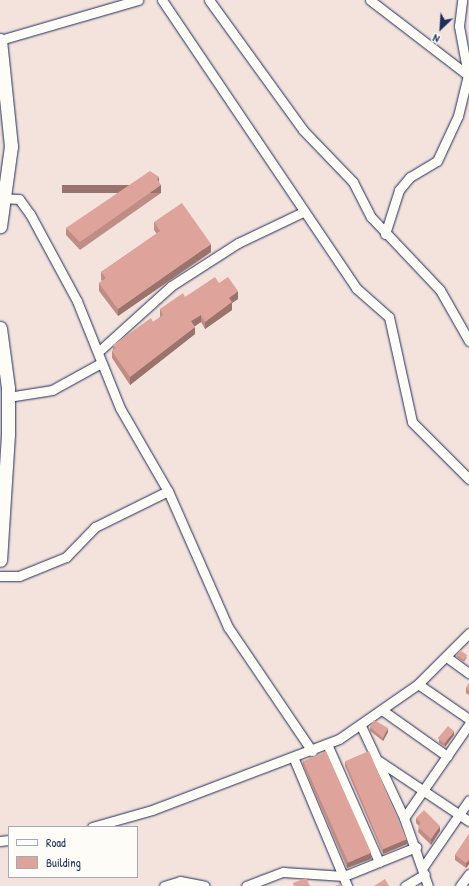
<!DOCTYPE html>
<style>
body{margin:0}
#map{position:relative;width:469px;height:886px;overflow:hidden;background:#f4e2dc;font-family:"Patrick Hand",sans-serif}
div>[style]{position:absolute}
.roads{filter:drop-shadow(0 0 1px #1b2f5e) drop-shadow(0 0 1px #1b2f5e)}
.minor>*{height:9px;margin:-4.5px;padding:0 4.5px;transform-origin:4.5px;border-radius:4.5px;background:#fdfcf7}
.highway>*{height:13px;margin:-6.5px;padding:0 6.5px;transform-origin:6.5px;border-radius:6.5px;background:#fdfcf7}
.wall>*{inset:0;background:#bf8d86}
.shaded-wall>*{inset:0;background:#9b736d;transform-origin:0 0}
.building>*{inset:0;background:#dea49c;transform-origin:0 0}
span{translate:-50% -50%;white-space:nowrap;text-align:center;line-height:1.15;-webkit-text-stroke:3px #fdfcf7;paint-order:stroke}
.legend{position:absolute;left:8px;top:826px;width:130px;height:52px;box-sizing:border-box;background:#fdfcf7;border:1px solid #a3aaba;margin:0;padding:5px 7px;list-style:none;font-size:12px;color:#1b2f5e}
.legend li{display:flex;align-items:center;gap:8px;height:20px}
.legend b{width:20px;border:1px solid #a3aaba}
.north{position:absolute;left:421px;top:8px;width:40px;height:40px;-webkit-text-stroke:3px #fdfcf7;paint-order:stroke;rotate:205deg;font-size:11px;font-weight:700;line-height:16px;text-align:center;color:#1b2f5e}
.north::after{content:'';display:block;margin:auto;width:14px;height:18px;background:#1b2f5e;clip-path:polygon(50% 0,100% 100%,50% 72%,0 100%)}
</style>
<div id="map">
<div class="roads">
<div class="minor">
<i style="left:162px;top:0;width:347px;rotate:56deg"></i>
<i style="left:356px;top:288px;width:44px;rotate:41.3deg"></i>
<i style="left:389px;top:317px;width:107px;rotate:77.6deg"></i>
<i style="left:412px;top:422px;width:81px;rotate:45deg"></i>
<i style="left:209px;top:0;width:160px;rotate:54.1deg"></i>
<i style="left:303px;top:130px;width:72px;rotate:46.1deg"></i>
<i style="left:353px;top:182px;width:39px;rotate:63deg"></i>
<i style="left:371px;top:217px;width:100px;rotate:46.6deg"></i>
<i style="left:440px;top:290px;width:59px;rotate:60.4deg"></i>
<i style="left:370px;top:0;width:125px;rotate:37.5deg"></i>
<i style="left:0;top:40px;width:144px;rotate:-16.2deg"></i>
<i style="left:3px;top:198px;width:16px;rotate:4deg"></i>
<i style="left:19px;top:199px;width:19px;rotate:54deg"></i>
<i style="left:30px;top:214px;width:99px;rotate:61.6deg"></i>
<i style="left:77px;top:301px;width:115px;rotate:68.1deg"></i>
<i style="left:120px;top:408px;width:96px;rotate:60deg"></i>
<i style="left:168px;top:491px;width:149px;rotate:66.2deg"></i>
<i style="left:228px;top:627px;width:150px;rotate:55.9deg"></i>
<i style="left:385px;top:234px;width:46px;rotate:-72.3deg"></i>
<i style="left:399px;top:190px;width:17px;rotate:-50deg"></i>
<i style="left:410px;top:177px;width:31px;rotate:-31deg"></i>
<i style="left:437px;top:161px;width:50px;rotate:-65deg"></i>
<i style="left:458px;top:116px;width:42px;rotate:-76.3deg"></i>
<i style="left:468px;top:75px;width:50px;rotate:-100.4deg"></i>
<i style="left:459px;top:26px;width:26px;rotate:-83deg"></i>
<i style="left:98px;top:352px;width:98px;rotate:-42.1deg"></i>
<i style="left:171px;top:286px;width:80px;rotate:-32.7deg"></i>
<i style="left:238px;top:243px;width:72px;rotate:-25.5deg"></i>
<i style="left:8px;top:397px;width:45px;rotate:-9deg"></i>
<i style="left:52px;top:390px;width:56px;rotate:-28.9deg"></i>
<i style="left:0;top:576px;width:19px"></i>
<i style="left:19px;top:576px;width:51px;rotate:-22deg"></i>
<i style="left:66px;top:557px;width:42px;rotate:-46deg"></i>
<i style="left:95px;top:527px;width:81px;rotate:-26.3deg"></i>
<i style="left:448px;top:658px;width:26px;rotate:36deg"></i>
<i style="left:418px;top:684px;width:62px;rotate:34.5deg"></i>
<i style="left:382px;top:710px;width:80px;rotate:35.3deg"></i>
<i style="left:361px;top:726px;width:102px;rotate:64.9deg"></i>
<i style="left:404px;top:818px;width:72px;rotate:70.6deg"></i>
<i style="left:327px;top:744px;width:129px;rotate:66.2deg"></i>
<i style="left:294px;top:759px;width:138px;rotate:67.3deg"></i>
<i style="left:379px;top:761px;width:108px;rotate:33.7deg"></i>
<i style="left:404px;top:818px;width:114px;rotate:-55.3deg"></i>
<i style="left:92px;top:827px;width:62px;rotate:-15.8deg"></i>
<i style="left:152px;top:810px;width:200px;rotate:-20.8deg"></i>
<i style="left:339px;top:739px;width:96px;rotate:-34.8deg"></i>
<i style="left:418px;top:684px;width:72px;rotate:-45deg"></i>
<i style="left:0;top:841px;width:9px;rotate:-6deg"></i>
<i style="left:423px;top:867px;width:81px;rotate:-55.5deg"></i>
<i style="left:164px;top:886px;width:17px;rotate:-17deg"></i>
<i style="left:180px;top:881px;width:25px;rotate:11deg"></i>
<i style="left:246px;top:886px;width:40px;rotate:-21deg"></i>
<i style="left:283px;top:872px;width:61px;rotate:3.8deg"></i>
<i style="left:344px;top:876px;width:78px;rotate:-21.9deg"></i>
<i style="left:405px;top:886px;width:23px;rotate:-31deg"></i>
<i style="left:460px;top:886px;width:15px;rotate:-53deg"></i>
</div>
<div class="highway">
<i style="left:0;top:40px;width:107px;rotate:84.1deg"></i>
<i style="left:11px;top:146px;width:81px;rotate:97.8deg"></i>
<i style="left:0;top:328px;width:61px;rotate:82.4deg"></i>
<i style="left:8px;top:388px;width:46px;rotate:90deg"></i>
<i style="left:8px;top:434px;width:126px;rotate:93.6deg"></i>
</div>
</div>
<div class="wall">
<i style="clip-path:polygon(159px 183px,161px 193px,80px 250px,66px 235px,66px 228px)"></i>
<i style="clip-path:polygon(154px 222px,211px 252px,118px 316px,99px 291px,99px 283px,102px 281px,101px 280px,101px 272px,157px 234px,154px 230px)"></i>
<i style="clip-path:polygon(219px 283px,238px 299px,232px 303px,232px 310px,205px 329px,201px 322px,194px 326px,195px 334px,130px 385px,112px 358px,112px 351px,113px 350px,113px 345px,153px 322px,160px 317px,160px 309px,185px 297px)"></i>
<i style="clip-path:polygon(457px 655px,467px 657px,464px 662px,457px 657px)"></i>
<i style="clip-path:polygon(469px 683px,469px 695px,466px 693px,466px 688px)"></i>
<i style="clip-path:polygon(370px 727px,388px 732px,383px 741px,370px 731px)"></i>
<i style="clip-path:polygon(454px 735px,445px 747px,439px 743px,439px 739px)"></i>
<i style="clip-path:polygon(303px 760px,371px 859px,347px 868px,303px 766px)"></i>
<i style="clip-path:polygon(345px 761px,407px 844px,383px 854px,345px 766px)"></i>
<i style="clip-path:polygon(416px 818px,440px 831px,431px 845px,418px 832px,419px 826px,416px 823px)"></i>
<i style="clip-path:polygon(469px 834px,469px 864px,466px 868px,455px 860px,455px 855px)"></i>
</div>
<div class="shaded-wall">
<i style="clip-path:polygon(159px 177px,159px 184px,157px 179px)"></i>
<i style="left:161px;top:185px;width:8px;height:99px;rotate:90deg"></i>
<i style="clip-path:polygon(211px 244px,211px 252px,118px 316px,118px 309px)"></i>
<i style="clip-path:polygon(238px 291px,238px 299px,232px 303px,232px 310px,205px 329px,205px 322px,229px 298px)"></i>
<i style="clip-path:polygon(201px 315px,201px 322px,191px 329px,191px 321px)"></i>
<i style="clip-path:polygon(195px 327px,195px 334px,130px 385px,130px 377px)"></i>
<i style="clip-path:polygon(388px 728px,388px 732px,383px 741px,383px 738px)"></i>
<i style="clip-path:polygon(454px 731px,454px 735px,445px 747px,445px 744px)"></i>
<i style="clip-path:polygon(440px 826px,440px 831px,431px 845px,431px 839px)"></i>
<i style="clip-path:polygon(407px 839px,407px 844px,383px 854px,383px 848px)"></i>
<i style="clip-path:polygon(371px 853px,371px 859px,347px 868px,347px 863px)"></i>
<i style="clip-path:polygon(469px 860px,469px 864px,466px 868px,466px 863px)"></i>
</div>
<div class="building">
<i style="clip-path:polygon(150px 171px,159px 177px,157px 179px,161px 185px,80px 242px,66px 228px)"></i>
<i style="clip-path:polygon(182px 203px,211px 244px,118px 309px,99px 283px,106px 278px,101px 272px,160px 231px,154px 222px)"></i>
<i style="clip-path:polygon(215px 277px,219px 283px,228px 277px,238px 291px,229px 298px,232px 302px,205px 322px,201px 315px,191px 321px,195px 327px,130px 377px,112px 351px,116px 348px,113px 345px,151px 318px,153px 322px,163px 315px,160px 309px,183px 293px,185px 297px)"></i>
<i style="left:460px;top:650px;width:9px;height:6px;rotate:36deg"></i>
<i style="clip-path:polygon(469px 683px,469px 691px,466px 688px)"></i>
<i style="clip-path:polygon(374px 720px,388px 728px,383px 738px,370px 727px)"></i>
<i style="left:448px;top:726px;width:8px;height:16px;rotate:40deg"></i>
<i style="left:326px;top:751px;width:111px;height:25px;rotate:66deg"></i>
<i style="left:369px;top:751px;width:96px;height:26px;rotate:67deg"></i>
<i style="clip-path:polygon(424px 810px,440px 826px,431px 839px,418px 827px,421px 823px,416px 818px)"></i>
<i style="clip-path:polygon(469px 834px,469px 860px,466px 863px,455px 855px)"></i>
<i style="clip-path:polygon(306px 878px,310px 886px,294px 886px,293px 883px)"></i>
<i style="clip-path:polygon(385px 879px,389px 886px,374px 886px)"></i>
<i style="clip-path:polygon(341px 884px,342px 886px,334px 886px)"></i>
</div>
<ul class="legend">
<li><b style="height:5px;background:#fdfcf7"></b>Road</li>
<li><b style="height:11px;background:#dea49c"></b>Building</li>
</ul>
<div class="north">N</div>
</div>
